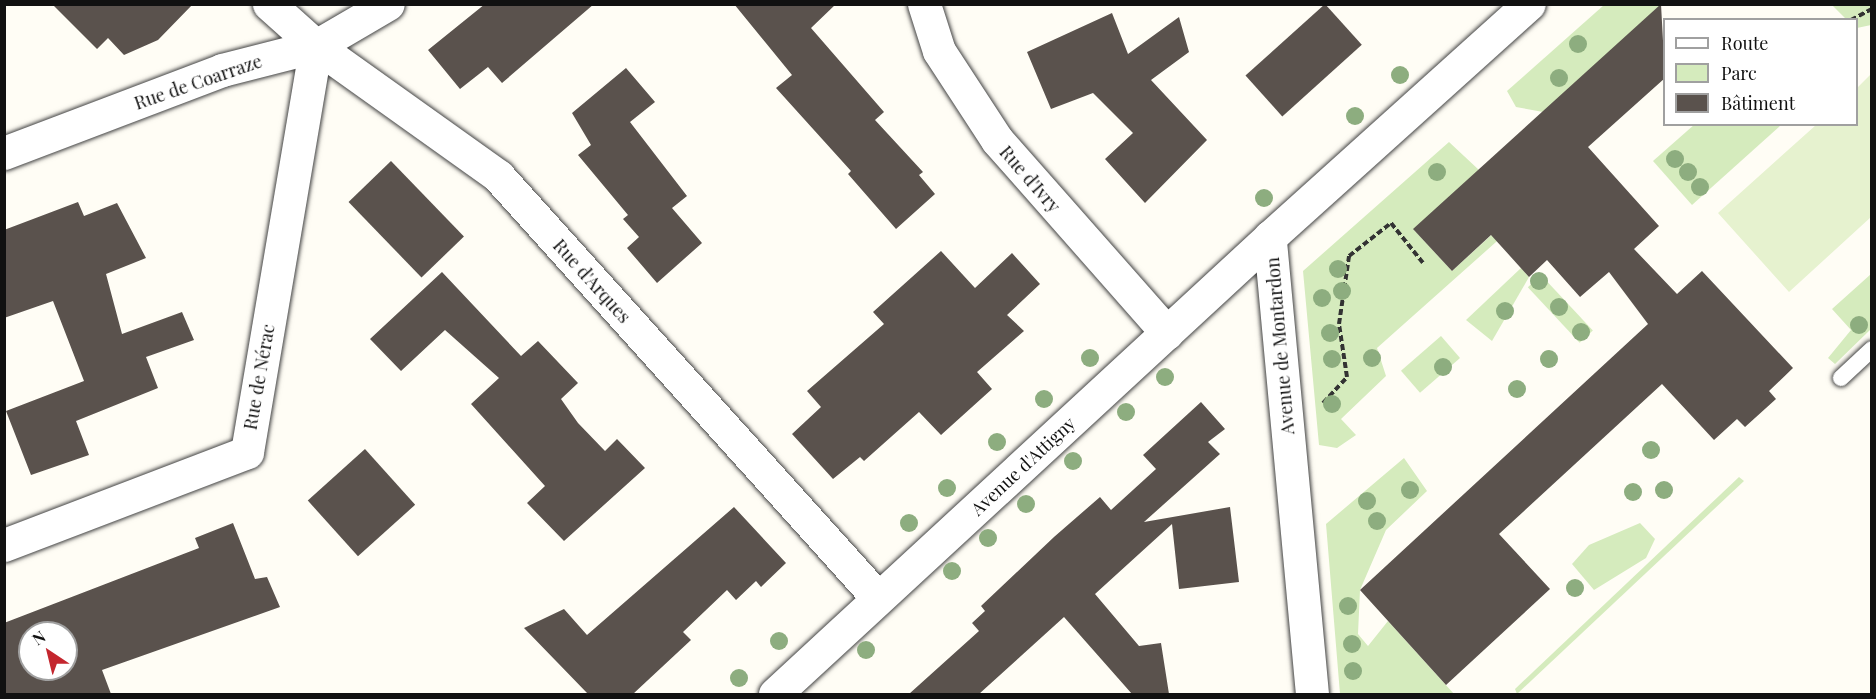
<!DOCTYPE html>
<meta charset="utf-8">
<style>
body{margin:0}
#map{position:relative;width:1876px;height:699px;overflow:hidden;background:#fffdf5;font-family:"Playfair Display",serif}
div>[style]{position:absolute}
.green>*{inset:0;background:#d5ebbd;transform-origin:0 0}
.pitch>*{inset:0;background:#e6f2cf}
.building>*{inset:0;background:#5a524d;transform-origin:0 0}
.path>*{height:4px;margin-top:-2px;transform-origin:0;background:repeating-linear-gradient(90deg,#333 0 6px,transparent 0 9px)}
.roads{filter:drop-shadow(0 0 2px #444) drop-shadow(0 0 2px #444)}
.service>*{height:16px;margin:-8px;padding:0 8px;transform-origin:8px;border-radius:8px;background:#fff}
.minor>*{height:33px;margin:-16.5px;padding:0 16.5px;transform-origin:16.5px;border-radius:16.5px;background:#fff}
.tertiary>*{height:33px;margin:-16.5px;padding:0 16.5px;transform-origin:16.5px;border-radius:16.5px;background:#fff}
.trees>*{width:18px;height:18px;margin:-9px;border-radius:50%;background:#8dad7f}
span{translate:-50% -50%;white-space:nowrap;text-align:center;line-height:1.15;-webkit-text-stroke:6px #fff;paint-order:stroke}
.street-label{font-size:18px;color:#111}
.frame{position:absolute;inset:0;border:6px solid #111;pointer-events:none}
.legend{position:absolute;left:1663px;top:18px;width:195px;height:108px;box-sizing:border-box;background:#fff;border:2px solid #a0a0a0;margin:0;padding:8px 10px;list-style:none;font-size:18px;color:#111}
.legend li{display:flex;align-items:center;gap:12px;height:30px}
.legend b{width:30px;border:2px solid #a0a0a0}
.north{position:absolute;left:18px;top:621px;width:60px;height:60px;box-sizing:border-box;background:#fff;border:2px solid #a0a0a0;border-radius:50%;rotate:325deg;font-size:16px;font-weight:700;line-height:24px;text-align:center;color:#111}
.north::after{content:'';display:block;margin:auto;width:21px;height:27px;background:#c4262e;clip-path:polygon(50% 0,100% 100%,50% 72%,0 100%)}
</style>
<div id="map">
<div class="green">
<i style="clip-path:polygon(1604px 5px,1661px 5px,1543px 112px,1516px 107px,1507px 91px)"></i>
<i style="clip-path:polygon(1832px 5px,1871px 5px,1871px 25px,1857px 28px,1856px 20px,1846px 19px)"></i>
<i style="clip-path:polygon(1695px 124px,1781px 124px,1781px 125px,1692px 205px,1653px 161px)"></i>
<i style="clip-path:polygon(1449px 142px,1479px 170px,1414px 230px,1452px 271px,1509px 219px,1514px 226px,1377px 348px,1386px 376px,1341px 419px,1356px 435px,1337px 448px,1319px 445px,1303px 271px)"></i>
<i style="clip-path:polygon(1521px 268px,1529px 277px,1492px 341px,1466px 320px)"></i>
<i style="clip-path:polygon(1871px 274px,1871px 329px,1835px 364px,1828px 358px,1851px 330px,1832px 309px)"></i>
<i style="left:1541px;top:275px;width:76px;height:18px;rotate:47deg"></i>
<i style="left:1441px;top:336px;width:29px;height:53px;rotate:49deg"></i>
<i style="clip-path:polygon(1404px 458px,1427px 491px,1386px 530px,1360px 590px,1358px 634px,1368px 646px,1388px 621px,1454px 694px,1340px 694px,1326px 524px)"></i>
<i style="clip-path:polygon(1739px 477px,1744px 481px,1517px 694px,1515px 689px)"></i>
<i style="clip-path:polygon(1640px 523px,1655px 539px,1646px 558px,1594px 590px,1572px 564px,1589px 545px)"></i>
</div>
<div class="pitch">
<i style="clip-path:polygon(1871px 74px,1871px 217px,1789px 292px,1718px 213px,1816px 125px,1856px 124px,1857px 88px)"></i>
</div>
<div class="building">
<i style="clip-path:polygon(52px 4px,193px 4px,158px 40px,124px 55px,108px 38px,97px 49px)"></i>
<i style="clip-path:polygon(485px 4px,594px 4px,502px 83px,488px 67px,460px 89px,428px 50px)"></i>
<i style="clip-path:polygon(734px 4px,836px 4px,811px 28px,884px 112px,875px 120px,923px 172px,919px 175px,935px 194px,896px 229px,848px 174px,851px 171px,776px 88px,792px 75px)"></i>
<i style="left:1325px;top:4px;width:55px;height:107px;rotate:48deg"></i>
<i style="clip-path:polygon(1661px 4px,1665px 78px,1588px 147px,1659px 226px,1634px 249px,1677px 294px,1702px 271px,1793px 368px,1769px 391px,1776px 399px,1745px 427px,1737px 419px,1714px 440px,1662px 384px,1499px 534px,1550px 589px,1446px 685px,1360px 590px,1648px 324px,1609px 272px,1580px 297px,1547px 260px,1529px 277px,1491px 235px,1452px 271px,1413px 229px)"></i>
<i style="clip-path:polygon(1112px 13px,1128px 54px,1179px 17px,1189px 52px,1151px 80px,1207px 140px,1145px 203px,1105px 159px,1133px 133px,1093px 93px,1051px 109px,1027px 52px)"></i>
<i style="clip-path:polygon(626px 68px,655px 102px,630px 122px,687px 196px,672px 208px,702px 243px,657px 283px,627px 248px,639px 237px,623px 219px,628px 215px,578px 155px,591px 145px,572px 113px)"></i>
<i style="left:391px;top:161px;width:105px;height:59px;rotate:46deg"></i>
<i style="clip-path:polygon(78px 202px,84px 216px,117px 203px,146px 258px,106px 274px,122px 334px,182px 312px,194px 340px,146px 357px,158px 388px,76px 421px,89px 455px,31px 475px,6px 411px,84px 381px,53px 301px,4px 318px,4px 230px)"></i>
<i style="clip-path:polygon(941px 251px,975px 288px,1012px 253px,1040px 284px,1007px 315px,1024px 331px,977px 372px,992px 389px,941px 435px,919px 412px,864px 461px,860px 457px,833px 479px,792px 434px,821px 407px,807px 391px,884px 324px,873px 312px)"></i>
<i style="clip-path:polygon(442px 272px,521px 356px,538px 341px,578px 383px,561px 399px,578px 423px,605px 451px,617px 439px,645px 468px,564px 541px,527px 503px,545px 486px,471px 404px,499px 378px,445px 330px,401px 371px,370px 339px)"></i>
<i style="clip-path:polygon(1201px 402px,1225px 429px,1208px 442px,1220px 454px,1144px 522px,1230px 507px,1239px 582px,1179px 589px,1172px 524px,1095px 594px,1139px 646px,1161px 643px,1169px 694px,1132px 694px,1064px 617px,979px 694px,909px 694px,979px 631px,972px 623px,985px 611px,981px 606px,1054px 537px,1100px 497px,1111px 510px,1156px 469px,1143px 455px)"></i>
<i style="left:365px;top:449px;width:75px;height:77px;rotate:48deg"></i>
<i style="clip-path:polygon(734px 507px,786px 563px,761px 587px,756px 581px,736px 600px,727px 590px,683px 632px,691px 640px,633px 694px,588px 694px,524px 628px,564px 609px,587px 635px)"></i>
<i style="clip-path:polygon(evenodd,233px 523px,255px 579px,267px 577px,280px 607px,102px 670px,111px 694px,4px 694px,4px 623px,199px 548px,195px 538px,233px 523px,30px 633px,66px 633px,66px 669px,30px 669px,30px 633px)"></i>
</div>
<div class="path">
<i style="left:1851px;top:20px;width:24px;rotate:-28deg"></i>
<i style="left:1323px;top:403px;width:35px;rotate:-47deg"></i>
<i style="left:1347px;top:377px;width:54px;rotate:-98.6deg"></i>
<i style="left:1339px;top:324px;width:69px;rotate:-81.6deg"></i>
<i style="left:1349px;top:256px;width:53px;rotate:-38.2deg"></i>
<i style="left:1391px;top:223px;width:51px;rotate:51.3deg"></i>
</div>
<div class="roads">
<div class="service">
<i style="left:1841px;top:378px;width:42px;rotate:-43.1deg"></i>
</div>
<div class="minor">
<i style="left:269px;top:4px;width:63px;rotate:41.8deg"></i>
<i style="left:316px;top:46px;width:224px;rotate:35.5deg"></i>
<i style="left:498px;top:176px;width:568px;rotate:48deg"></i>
<i style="left:924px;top:4px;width:49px;rotate:72.3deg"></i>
<i style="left:939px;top:51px;width:106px;rotate:56.9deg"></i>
<i style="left:997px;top:140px;width:257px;rotate:48.6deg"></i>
<i style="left:4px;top:153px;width:233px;rotate:-20.8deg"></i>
<i style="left:222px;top:70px;width:97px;rotate:-14.3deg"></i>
<i style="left:316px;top:46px;width:83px;rotate:-30.3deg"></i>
<i style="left:4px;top:545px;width:260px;rotate:-20.9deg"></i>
<i style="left:247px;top:452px;width:412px;rotate:-80.4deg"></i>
<i style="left:775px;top:694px;width:674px;rotate:-42.71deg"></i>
</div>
<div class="tertiary">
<i style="left:1312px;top:694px;width:459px;rotate:-95.3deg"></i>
<i style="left:1270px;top:237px;width:348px;rotate:-42deg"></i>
</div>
</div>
<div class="trees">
<i style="left:1578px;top:44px"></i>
<i style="left:1400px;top:75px"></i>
<i style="left:1559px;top:78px"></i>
<i style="left:1355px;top:116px"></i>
<i style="left:1675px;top:159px"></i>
<i style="left:1437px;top:172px"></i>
<i style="left:1688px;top:172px"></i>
<i style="left:1700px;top:187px"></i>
<i style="left:1264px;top:198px"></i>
<i style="left:1338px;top:269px"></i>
<i style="left:1539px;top:281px"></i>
<i style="left:1342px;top:291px"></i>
<i style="left:1322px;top:298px"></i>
<i style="left:1559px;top:307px"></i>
<i style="left:1505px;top:311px"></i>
<i style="left:1859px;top:325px"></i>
<i style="left:1581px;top:332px"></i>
<i style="left:1330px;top:333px"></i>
<i style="left:1090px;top:358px"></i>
<i style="left:1372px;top:358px"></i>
<i style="left:1332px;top:359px"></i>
<i style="left:1549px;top:359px"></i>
<i style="left:1443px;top:367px"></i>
<i style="left:1165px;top:377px"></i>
<i style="left:1517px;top:389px"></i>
<i style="left:1044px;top:399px"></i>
<i style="left:1332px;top:404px"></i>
<i style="left:1126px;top:412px"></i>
<i style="left:997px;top:442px"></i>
<i style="left:1651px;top:450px"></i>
<i style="left:1073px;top:461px"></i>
<i style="left:947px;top:488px"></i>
<i style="left:1410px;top:490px"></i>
<i style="left:1664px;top:490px"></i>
<i style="left:1633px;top:492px"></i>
<i style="left:1367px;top:501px"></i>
<i style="left:1026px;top:504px"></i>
<i style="left:1377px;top:521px"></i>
<i style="left:909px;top:523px"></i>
<i style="left:988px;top:538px"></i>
<i style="left:952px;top:571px"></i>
<i style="left:1575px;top:588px"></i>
<i style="left:1348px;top:606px"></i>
<i style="left:779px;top:641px"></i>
<i style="left:1352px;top:644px"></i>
<i style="left:866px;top:650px"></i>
<i style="left:1353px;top:671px"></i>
<i style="left:739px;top:678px"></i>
</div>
<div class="street-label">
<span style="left:198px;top:82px;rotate:-19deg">Rue de Coarraze</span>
<span style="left:1030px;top:179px;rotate:49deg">Rue d'Ivry</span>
<span style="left:592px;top:281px;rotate:48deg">Rue d'Arques</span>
<span style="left:1280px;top:346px;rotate:-95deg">Avenue de Montardon</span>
<span style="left:259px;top:377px;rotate:-80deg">Rue de Nérac</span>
<span style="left:1023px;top:466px;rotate:-43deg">Avenue d'Attigny</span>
</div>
<div class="frame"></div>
<ul class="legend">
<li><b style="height:8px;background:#fff"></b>Route</li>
<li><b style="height:16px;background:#d5ebbd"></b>Parc</li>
<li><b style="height:16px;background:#5a524d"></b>Bâtiment</li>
</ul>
<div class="north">N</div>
</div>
